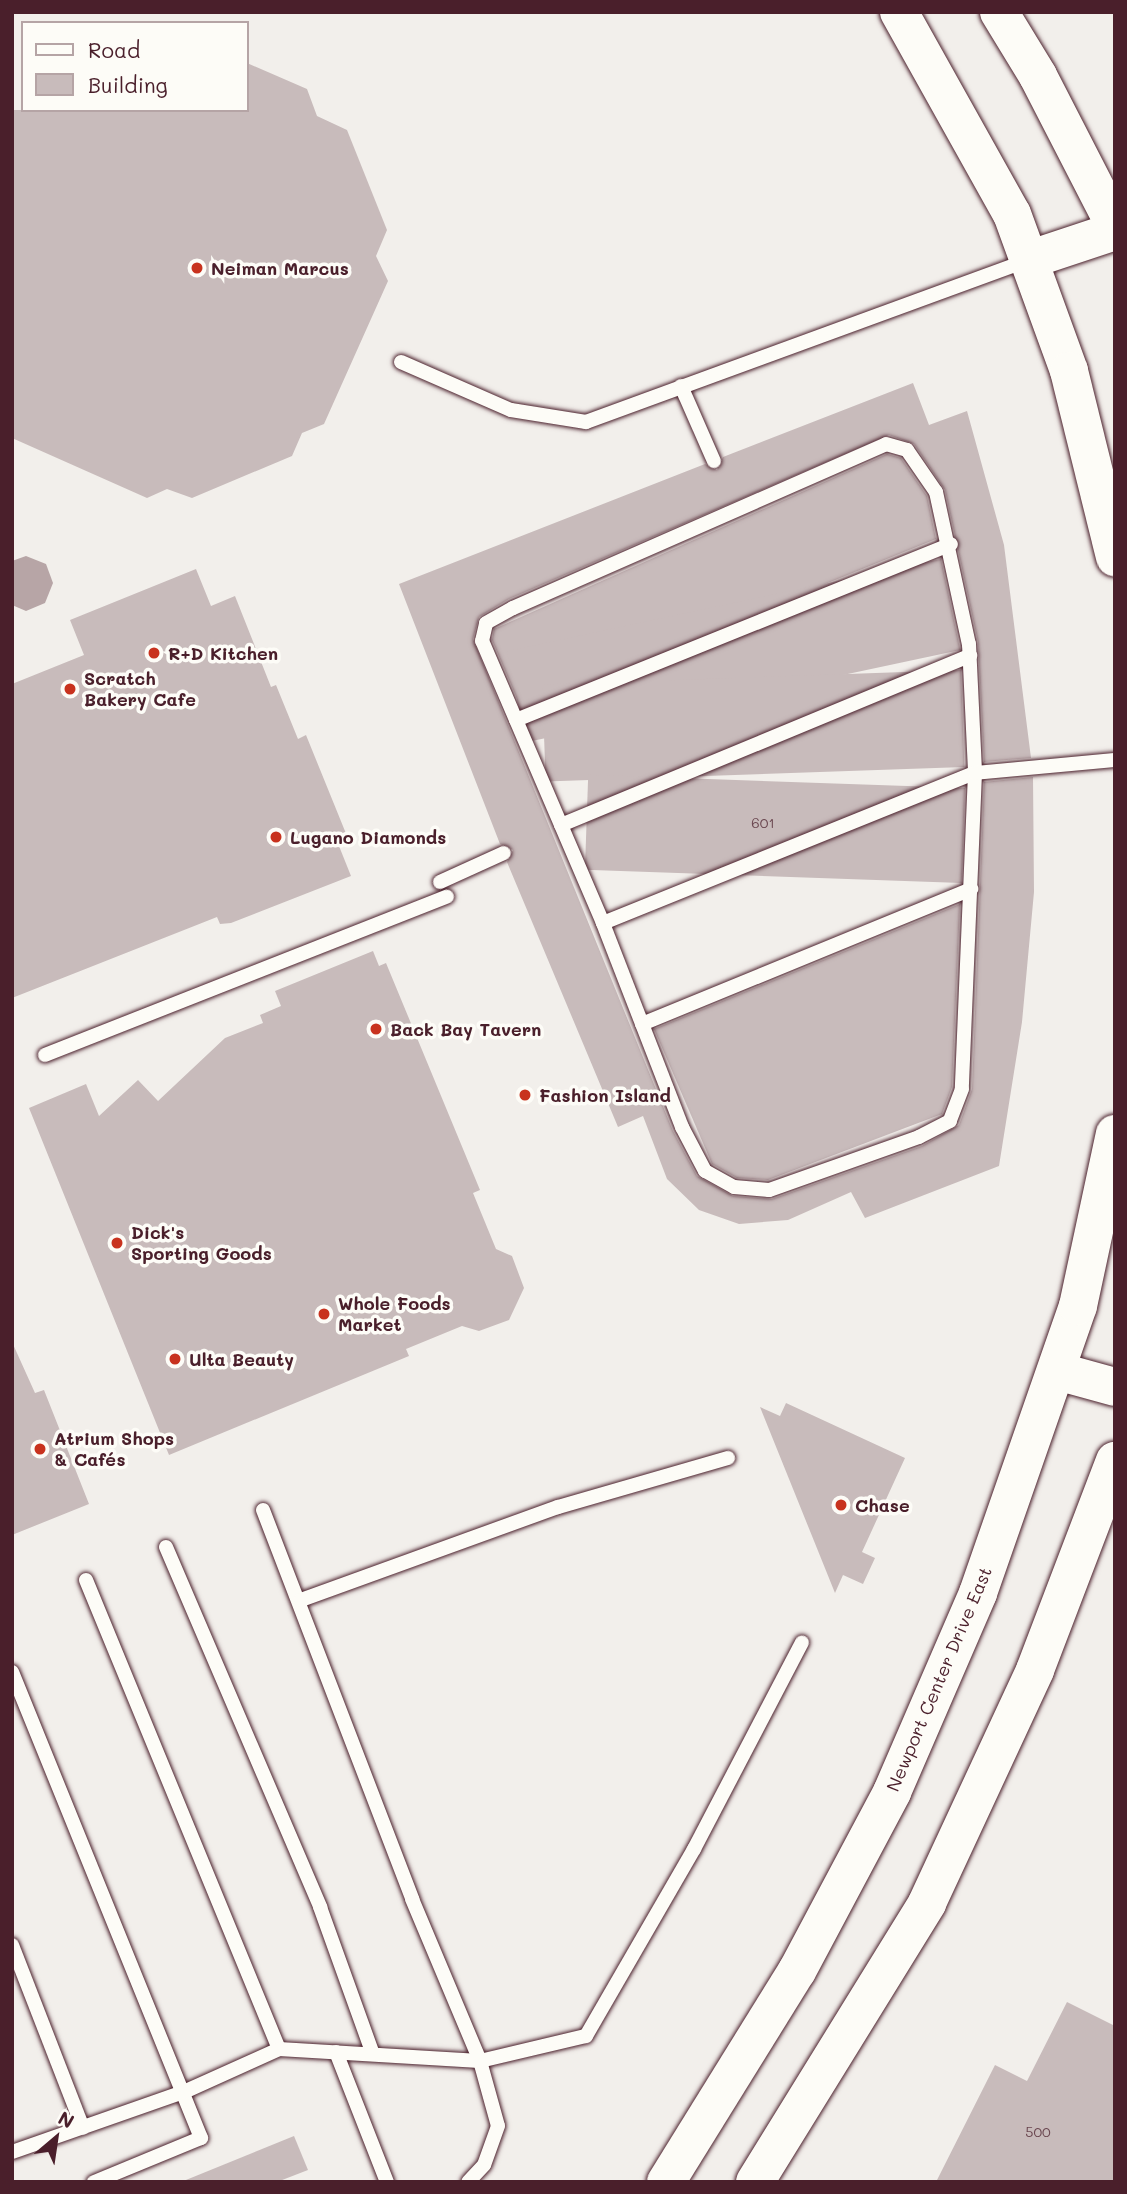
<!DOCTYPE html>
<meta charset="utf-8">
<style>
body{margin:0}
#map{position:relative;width:1127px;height:2194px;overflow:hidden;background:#f2efeb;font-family:Mali,sans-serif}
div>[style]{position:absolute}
.water>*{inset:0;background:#b7a5a6}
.building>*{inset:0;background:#c8bbbb;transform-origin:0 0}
.roads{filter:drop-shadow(0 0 2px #4a1f2b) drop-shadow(0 0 2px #4a1f2b)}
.lane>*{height:14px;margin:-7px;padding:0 7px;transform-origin:7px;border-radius:7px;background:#fdfcf7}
.secondary>*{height:38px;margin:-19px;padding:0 19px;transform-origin:19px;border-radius:19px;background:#fdfcf7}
.dots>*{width:19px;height:19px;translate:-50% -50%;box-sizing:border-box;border:4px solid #fdfcf7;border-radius:50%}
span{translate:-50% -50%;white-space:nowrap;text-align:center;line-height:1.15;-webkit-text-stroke:7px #fdfcf7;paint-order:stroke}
.number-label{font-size:14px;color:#6a464f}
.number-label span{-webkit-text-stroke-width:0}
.poi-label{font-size:18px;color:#4a1f2b;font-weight:700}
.left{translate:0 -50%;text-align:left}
.street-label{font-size:18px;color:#4a1f2b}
.frame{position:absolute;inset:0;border:14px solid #4a1f2b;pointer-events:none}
.legend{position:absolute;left:21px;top:21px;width:228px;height:91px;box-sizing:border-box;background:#fdfcf7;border:2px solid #b5a4a5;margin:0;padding:9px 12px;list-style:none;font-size:21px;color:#4a1f2b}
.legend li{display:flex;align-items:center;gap:14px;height:35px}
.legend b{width:35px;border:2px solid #b5a4a5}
.north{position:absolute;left:21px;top:2103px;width:70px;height:70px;-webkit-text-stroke:5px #fdfcf7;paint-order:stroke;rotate:29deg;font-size:19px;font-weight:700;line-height:28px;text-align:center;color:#4a1f2b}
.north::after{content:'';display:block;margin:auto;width:24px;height:32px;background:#4a1f2b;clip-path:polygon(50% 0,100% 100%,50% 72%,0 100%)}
</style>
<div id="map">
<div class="water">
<i style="clip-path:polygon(26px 556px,46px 564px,53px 583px,45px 603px,26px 611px,12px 605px,12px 561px)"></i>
</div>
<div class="building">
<i style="clip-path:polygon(247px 63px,307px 89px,317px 116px,347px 130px,387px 230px,376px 256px,388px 281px,324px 424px,302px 433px,292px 456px,192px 498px,167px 489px,147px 498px,12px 438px,12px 110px,247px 110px)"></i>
<i style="clip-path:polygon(913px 383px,929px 425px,967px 411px,1004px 545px,1031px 758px,984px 762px,978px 642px,945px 490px,914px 444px,889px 435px,509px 599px,479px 617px,473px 639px,673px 1131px,697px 1176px,733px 1196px,772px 1199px,922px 1146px,959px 1125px,972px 1089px,984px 782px,1033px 777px,1034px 892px,1022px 1022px,999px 1166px,865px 1218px,851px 1192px,788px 1220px,739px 1224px,699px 1210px,667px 1179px,643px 1116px,618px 1127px,507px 862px,513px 850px,500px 844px,399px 584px,705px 464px,717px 470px,723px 457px)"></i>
<i style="clip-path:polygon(887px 454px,901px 458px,927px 496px,936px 539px,521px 708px,492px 640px,494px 629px)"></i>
<i style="left:941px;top:559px;width:93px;height:444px;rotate:78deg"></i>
<i style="clip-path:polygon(196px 569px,211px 606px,235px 596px,271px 687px,276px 685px,298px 739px,306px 735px,347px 836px,337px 841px,351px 876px,231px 923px,220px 924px,217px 917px,12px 998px,12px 684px,84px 655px,70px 620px)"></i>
<i style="left:961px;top:670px;width:97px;height:419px;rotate:88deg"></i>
<i style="left:965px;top:788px;width:95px;height:377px;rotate:92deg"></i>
<i style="clip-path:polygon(960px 904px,952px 1087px,942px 1114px,768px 1180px,737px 1178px,712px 1164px,654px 1029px)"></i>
<i style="clip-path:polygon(373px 951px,379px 966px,386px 963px,480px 1190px,473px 1193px,496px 1249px,512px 1256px,524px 1288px,509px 1320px,479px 1331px,462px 1326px,406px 1349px,409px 1356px,169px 1455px,29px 1108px,86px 1084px,99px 1116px,138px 1080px,158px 1101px,225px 1038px,263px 1023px,260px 1015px,281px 1006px,275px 991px)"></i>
<i style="clip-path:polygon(12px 1342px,35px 1393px,44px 1390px,89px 1504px,12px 1535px)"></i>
<i style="clip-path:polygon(786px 1403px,905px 1458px,862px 1552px,875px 1558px,863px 1584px,843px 1575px,835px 1593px,760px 1407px,780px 1416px)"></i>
<i style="clip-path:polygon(1067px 2002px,1115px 2026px,1115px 2182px,936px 2182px,995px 2065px,1027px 2081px)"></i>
<i style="clip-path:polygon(294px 2136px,308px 2170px,277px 2182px,181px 2182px)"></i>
</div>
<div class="roads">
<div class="lane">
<i style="left:401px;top:362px;width:120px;rotate:23.6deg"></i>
<i style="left:511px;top:410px;width:76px;rotate:9.1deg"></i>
<i style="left:586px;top:422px;width:469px;rotate:-20.1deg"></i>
<i style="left:681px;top:386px;width:82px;rotate:66.3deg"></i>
<i style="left:886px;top:444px;width:22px;rotate:16deg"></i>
<i style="left:907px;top:450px;width:51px;rotate:55.4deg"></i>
<i style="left:936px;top:492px;width:156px;rotate:77.8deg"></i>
<i style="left:969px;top:644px;width:129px;rotate:87.3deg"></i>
<i style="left:975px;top:773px;width:316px;rotate:92.4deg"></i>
<i style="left:962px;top:1089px;width:34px;rotate:111deg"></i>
<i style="left:950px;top:1121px;width:35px;rotate:153deg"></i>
<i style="left:919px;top:1137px;width:159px;rotate:160.5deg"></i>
<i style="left:769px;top:1190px;width:35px;rotate:-175deg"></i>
<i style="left:734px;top:1187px;width:33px;rotate:-151deg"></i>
<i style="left:705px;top:1171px;width:50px;rotate:-117.6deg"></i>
<i style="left:682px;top:1127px;width:219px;rotate:-111.2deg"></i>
<i style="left:603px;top:923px;width:307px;rotate:-113.2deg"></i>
<i style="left:482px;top:641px;width:18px;rotate:-77deg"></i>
<i style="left:486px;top:623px;width:31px;rotate:-29deg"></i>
<i style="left:513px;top:608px;width:407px;rotate:-23.7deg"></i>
<i style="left:516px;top:720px;width:469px;rotate:-22deg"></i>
<i style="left:561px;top:825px;width:443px;rotate:-22.5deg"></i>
<i style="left:440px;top:882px;width:70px;rotate:-24.4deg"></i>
<i style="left:603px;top:923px;width:401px;rotate:-22deg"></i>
<i style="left:975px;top:773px;width:141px;rotate:-5.3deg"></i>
<i style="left:642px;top:1024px;width:356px;rotate:-22.3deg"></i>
<i style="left:45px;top:1055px;width:432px;rotate:-21.5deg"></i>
<i style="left:263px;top:1510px;width:417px;rotate:69deg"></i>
<i style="left:412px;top:1899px;width:176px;rotate:67.2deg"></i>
<i style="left:480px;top:2061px;width:67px;rotate:74.5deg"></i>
<i style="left:498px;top:2126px;width:41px;rotate:109.7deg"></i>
<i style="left:484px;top:2165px;width:23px;rotate:133deg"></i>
<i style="left:166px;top:1547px;width:392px;rotate:66.8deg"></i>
<i style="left:320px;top:1907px;width:156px;rotate:70.2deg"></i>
<i style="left:86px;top:1580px;width:507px;rotate:67.63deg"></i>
<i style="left:301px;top:1600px;width:273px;rotate:-19.9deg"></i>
<i style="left:558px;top:1507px;width:177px;rotate:-16.1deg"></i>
<i style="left:12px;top:1672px;width:503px;rotate:67.92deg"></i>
<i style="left:201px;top:2138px;width:116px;rotate:157.6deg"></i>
<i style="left:12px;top:1945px;width:196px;rotate:68.8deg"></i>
<i style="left:336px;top:2052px;width:140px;rotate:68.6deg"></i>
<i style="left:12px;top:2152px;width:184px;rotate:-19.3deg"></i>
<i style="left:186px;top:2091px;width:102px;rotate:-24.3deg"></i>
<i style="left:279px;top:2049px;width:201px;rotate:3.4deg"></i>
<i style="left:480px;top:2061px;width:109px;rotate:-13.3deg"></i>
<i style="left:586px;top:2036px;width:216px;rotate:-60deg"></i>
<i style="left:694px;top:1849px;width:233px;rotate:-62.4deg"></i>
</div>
<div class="secondary">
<i style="left:899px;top:12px;width:231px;rotate:60.8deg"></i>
<i style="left:1012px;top:214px;width:167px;rotate:70deg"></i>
<i style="left:1069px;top:371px;width:192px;rotate:76.1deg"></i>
<i style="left:999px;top:12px;width:75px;rotate:58.6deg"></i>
<i style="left:1038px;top:76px;width:169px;rotate:62.8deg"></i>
<i style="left:1028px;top:260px;width:92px;rotate:-18.4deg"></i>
<i style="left:1057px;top:1371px;width:60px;rotate:15.4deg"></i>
<i style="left:666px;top:2182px;width:248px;rotate:-58.2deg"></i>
<i style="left:797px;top:1971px;width:203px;rotate:-62deg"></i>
<i style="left:892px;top:1792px;width:217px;rotate:-66.6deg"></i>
<i style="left:978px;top:1593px;width:304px;rotate:-70.8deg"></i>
<i style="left:1078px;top:1306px;width:176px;rotate:-77.9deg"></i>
<i style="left:755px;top:2182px;width:328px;rotate:-58.3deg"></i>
<i style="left:927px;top:1903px;width:257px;rotate:-65.1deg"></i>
<i style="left:1035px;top:1670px;width:224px;rotate:-69.1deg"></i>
</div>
</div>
<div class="dots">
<i style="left:197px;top:268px;background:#c8321e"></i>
<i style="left:154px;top:653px;background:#c8321e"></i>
<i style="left:70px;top:689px;background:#c8321e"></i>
<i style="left:276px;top:837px;background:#c8321e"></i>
<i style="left:376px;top:1029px;background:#c8321e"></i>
<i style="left:525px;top:1095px;background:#c8321e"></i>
<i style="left:117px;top:1243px;background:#c8321e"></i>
<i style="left:324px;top:1314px;background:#c8321e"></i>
<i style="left:175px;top:1359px;background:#c8321e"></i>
<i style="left:40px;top:1449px;background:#c8321e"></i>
<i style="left:841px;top:1505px;background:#c8321e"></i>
</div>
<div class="number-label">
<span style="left:763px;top:823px">601</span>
<span style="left:1038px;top:2132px">500</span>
</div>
<div class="poi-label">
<span class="left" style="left:211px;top:268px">Neiman Marcus</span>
<span class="left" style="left:168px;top:653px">R+D Kitchen</span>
<span class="left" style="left:84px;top:689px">Scratch<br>Bakery Cafe</span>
<span class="left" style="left:290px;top:837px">Lugano Diamonds</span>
<span class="left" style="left:390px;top:1029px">Back Bay Tavern</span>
<span class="left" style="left:539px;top:1095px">Fashion Island</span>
<span class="left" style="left:131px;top:1243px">Dick's<br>Sporting Goods</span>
<span class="left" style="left:338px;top:1314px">Whole Foods<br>Market</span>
<span class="left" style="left:189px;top:1359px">Ulta Beauty</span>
<span class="left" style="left:54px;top:1449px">Atrium Shops<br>&amp; Cafés</span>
<span class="left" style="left:855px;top:1505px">Chase</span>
</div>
<div class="street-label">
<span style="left:939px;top:1679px;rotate:-67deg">Newport Center Drive East</span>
</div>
<div class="frame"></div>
<ul class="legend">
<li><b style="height:9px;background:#fdfcf7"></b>Road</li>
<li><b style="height:19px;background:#c8bbbb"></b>Building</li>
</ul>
<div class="north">N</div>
</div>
